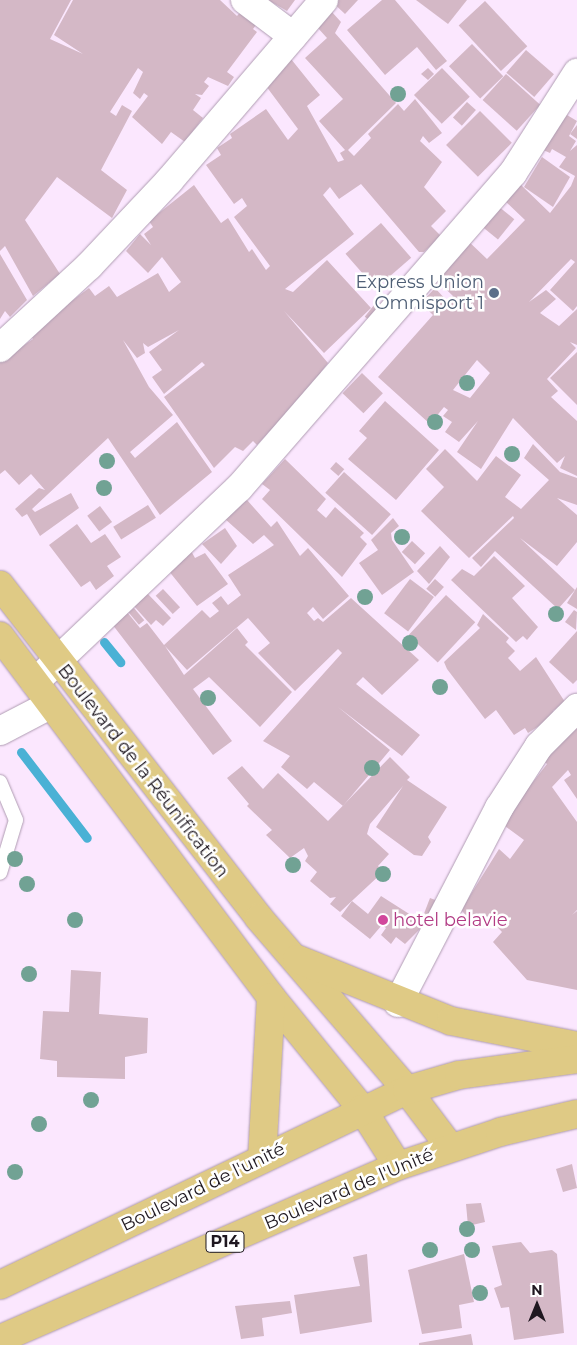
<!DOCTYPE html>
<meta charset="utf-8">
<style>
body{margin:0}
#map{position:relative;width:577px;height:1345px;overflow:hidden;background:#fbe7fe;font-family:Montserrat,sans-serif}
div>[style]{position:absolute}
.stream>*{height:9px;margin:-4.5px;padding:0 4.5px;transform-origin:4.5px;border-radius:4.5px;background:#4ab1d5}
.building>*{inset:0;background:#d4b8c6;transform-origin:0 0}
.roads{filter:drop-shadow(0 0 1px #af9cb2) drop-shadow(0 0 1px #af9cb2)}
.lane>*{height:14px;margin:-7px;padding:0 7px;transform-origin:7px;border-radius:7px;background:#fff}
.street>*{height:28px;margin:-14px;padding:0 14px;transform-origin:14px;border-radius:14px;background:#fff}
.primary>*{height:28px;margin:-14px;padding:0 14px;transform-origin:14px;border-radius:14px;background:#dfca85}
.trees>*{width:16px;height:16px;margin:-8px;border-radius:50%;background:#71a294}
.dots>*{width:14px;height:14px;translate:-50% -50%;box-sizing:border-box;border:2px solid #fff;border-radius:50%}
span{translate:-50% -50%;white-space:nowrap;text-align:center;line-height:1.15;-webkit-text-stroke:5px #fff;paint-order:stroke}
.shield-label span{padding:1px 4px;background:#fff;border:1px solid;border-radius:4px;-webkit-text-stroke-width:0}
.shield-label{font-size:16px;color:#1f1820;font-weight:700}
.service-label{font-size:18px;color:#4e5e75}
.right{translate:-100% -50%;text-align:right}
.street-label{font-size:18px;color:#1f1820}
.hotel-label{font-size:18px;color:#b23c85}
.left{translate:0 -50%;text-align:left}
.north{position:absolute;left:512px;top:1280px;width:50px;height:50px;-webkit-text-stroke:4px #fff;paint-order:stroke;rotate:0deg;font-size:14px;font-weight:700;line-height:20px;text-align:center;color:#1f1820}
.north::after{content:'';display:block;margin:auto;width:18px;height:22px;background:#1f1820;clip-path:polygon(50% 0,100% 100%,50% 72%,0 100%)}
</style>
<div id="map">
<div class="stream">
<i style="left:104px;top:642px;width:26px;rotate:51deg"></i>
<i style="left:21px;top:752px;width:108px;rotate:52.5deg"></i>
</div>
<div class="building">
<i style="clip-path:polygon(0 0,71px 0,50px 39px,83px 54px,54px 35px,73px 0,220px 0,237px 16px,243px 9px,259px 21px,253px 29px,257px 32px,227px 72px,234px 77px,228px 86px,208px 77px,204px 82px,209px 86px,202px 95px,195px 94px,201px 98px,193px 110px,203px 118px,185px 142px,171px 132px,162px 144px,132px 117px,148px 96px,144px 93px,140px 99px,133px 93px,143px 72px,138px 68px,110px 112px,116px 116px,122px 105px,132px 111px,101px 170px,127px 190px,112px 218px,57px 177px,25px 220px,60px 274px,33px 296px,5px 246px,0 251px)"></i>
<i style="clip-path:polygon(268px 0,295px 0,287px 11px)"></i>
<i style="clip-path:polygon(330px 0,358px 0,345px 14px)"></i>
<i style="clip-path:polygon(382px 0,395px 0,447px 61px,436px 70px,417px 47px,385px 75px,347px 30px)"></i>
<i style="clip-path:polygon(416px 0,467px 0,448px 24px)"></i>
<i style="left:485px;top:1px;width:62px;height:36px;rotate:47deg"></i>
<i style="clip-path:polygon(331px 11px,341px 22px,335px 33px,396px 103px,348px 150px,354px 156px,371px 138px,368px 134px,398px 104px,404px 111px,415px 99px,442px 133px,429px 143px,423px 136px,420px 141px,442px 162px,424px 187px,446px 211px,431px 226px,441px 236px,424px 252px,419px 252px,361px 184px,339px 199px,330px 187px,323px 195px,354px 234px,285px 289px,293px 292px,327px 260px,371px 308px,324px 353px,284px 311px,328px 363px,321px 372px,327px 375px,273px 434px,270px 431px,257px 445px,253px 441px,243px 451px,235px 447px,214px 468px,164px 397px,205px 365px,202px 362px,164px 394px,152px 377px,162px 370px,149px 352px,179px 330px,148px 347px,143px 343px,145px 353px,137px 358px,123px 340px,149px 387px,173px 415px,130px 452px,135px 458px,177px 422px,212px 472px,160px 515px,108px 438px,32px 509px,35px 512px,71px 493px,79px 508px,40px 536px,27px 514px,22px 517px,15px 509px,39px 488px,45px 490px,31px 474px,19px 485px,5px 470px,0 474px,0 362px,33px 339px,29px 333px,89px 288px,95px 296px,109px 286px,117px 297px,158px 273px,169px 292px,181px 282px,162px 257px,148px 273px,126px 251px,140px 234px,151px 245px,144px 234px,153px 227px,149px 221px,194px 185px,221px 223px,228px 218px,249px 252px,252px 249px,266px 270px,270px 266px,234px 217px,247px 206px,242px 198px,234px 204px,206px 165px,221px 155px,217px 148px,232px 138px,230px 134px,266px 109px,288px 140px,298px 129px,266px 86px,291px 59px,320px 95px,307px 106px,338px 162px,344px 160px,340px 153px,345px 150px,319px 121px,343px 99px,305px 58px,327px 38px,317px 27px)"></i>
<i style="left:472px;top:44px;width:45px;height:32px;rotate:46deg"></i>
<i style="left:526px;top:50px;width:37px;height:30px;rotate:41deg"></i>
<i style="clip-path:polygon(428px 68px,434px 74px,428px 80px,421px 74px)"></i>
<i style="left:442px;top:68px;width:40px;height:39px;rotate:46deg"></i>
<i style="left:506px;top:74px;width:46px;height:35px;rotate:42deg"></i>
<i style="left:467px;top:102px;width:12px;height:21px;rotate:42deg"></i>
<i style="left:480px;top:111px;width:45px;height:48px;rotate:45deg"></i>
<i style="clip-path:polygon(evenodd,562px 112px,577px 121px,569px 136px,576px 141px,570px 151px,577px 145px,577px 306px,573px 311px,550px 290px,575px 262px,571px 259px,529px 302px,546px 290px,556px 299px,540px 313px,559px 326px,577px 309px,577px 345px,570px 342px,576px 348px,547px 379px,558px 391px,551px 397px,577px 421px,577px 476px,560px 468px,565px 456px,557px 463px,513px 418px,481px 469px,457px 452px,478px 421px,459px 442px,445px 432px,452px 422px,443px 416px,448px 410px,444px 407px,430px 424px,378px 377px,433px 315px,421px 303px,435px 288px,448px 302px,453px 296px,432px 276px,465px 238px,487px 259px,525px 220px,505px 201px,520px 184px,550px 213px,571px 186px,575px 176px,559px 167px,566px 157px,552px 149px,550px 153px,541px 149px,562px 112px,477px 360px,490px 373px,470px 398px,453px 390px,477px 360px)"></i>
<i style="clip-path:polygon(577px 125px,577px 139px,570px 134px)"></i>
<i style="clip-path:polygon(542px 157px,570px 177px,553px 207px,524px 187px)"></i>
<i style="left:498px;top:206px;width:21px;height:26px;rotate:39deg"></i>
<i style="left:381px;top:223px;width:46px;height:47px;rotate:49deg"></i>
<i style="clip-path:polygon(0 254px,27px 300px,10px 317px,5px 311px,0 319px)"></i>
<i style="left:374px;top:305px;width:11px;height:15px;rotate:38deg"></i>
<i style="clip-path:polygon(577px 352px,577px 405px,550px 378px)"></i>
<i style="left:362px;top:373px;width:29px;height:28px;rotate:44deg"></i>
<i style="clip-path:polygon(385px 401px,439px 450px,396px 500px,348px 459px,367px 438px,359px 431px)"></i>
<i style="clip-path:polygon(533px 444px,560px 472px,577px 478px,577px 505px,557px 498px,577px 515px,577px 542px,557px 566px,520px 538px,575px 590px,558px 609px,495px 551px,481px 567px,472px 558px,514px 518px,513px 516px,469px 558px,421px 511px,444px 487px,426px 469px,445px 449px,477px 481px,496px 456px,521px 475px,505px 497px,521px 509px,549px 480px,524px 458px)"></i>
<i style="clip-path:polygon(285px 459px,326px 499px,317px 510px,326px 518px,335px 507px,364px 533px,360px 537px,367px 544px,342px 577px,262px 499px,270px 490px,262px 484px)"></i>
<i style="left:336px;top:462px;width:11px;height:9px;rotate:41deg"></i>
<i style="left:344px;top:472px;width:63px;height:28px;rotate:42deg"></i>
<i style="clip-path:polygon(247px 500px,271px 527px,277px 521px,300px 556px,308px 548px,349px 596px,323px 619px,313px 607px,307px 613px,314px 621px,318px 618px,323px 622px,351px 598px,419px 660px,382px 695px,363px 677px,356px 684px,420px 735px,402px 756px,338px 707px,390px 750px,343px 806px,314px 782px,307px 789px,281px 767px,290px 756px,263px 741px,342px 653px,338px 649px,295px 691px,258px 653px,270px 643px,248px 618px,187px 670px,165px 646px,184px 675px,237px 628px,248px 642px,245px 645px,292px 692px,260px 727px,209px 677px,193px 689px,232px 741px,213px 755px,112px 624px,127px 612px,140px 628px,147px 623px,164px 645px,202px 610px,210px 618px,219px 611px,212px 603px,221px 596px,228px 605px,241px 595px,228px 575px,274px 545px,264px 535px,253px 544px,225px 519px)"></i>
<i style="left:148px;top:505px;width:15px;height:41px;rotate:58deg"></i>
<i style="left:100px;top:506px;width:20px;height:16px;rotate:53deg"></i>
<i style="clip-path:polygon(393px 518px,399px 526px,391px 533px,392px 540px,414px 572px,382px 595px,359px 563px,378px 550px,371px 540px)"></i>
<i style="clip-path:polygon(77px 524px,91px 543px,105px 534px,121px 557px,107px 566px,114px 576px,96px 590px,90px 581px,81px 587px,49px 545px)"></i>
<i style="clip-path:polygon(225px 528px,237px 546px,221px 564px,202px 544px)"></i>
<i style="left:412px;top:541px;width:18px;height:15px;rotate:43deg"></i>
<i style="clip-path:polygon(440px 546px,450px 557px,429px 584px,417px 571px)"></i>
<i style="clip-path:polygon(190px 549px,195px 558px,205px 553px,228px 584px,197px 606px,168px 570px)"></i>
<i style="clip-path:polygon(494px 556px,525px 586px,512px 598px,538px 627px,527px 640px,523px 636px,516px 642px,451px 580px,462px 569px,474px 576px)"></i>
<i style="left:410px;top:579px;width:30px;height:43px;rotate:37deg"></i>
<i style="left:435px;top:579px;width:12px;height:13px;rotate:42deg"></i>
<i style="clip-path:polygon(577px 587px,577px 609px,567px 603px)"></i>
<i style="left:163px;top:589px;width:25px;height:10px;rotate:47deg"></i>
<i style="clip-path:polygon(147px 593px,171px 618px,163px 626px,156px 620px,151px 625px,133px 605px)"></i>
<i style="left:446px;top:595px;width:40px;height:55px;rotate:43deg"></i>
<i style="left:134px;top:608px;width:16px;height:7px;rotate:50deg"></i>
<i style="clip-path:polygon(574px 610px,577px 612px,576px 630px,565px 622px)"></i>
<i style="clip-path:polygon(483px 614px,509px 638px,506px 642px,515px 651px,508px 658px,520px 671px,536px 657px,565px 702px,553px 711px,556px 715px,528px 733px,525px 728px,514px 735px,496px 710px,485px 719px,447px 669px,444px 662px,480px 628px,477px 625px)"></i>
<i style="clip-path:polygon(577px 631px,577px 680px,573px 684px,549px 662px)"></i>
<i style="clip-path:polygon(577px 723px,577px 799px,564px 780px,571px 775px,568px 770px,552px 787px,577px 822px,577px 910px,572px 915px,577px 911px,577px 990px,527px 980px,493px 942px,502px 932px,487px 916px,478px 928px,461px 910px,499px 849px,510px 859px,524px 840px,501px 823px,547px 764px,542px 760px)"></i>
<i style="clip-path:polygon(390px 757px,410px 777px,407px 780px,447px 807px,428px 837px,431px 842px,422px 856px,414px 855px,376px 827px,403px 786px,370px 824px,367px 834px,389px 854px,378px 866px,383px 872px,340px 912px,330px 904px,336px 897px,330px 898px,310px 881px,317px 872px,305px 861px,308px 856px,304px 848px,290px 858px,266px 835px,272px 830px,247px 806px,249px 804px,227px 778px,242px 766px,263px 789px,278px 773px,328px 821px)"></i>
<i style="clip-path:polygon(381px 896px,425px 924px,405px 944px,396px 937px,391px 944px,381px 935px,386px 928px,382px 925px,370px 939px,341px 916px,352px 901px,368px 914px)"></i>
<i style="left:430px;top:898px;width:14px;height:22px;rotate:21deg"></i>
<i style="clip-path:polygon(71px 970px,101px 972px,99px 1014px,148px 1018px,147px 1053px,125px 1057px,125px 1079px,57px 1077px,57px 1061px,40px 1059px,43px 1011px,69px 1012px)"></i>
<i style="clip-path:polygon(572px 1164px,577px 1188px,563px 1192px,556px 1169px)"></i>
<i style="clip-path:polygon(481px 1203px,485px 1222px,468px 1226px,466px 1204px)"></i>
<i style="clip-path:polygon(521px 1242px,530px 1253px,552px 1250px,557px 1254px,564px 1333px,514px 1340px,509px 1307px,501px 1308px,494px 1288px,502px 1285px,492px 1246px)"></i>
<i style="clip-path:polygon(367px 1254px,372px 1322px,300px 1334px,294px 1295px,360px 1286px,353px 1257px)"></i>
<i style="clip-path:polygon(464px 1254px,474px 1302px,459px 1305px,462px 1328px,422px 1334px,408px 1270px)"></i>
<i style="clip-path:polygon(290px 1301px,292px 1313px,262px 1318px,264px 1336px,241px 1339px,235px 1306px)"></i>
<i style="clip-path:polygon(471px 1334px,473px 1345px,419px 1345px,419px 1343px)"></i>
</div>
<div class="roads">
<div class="lane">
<i style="left:0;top:782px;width:41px;rotate:67.2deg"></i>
<i style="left:16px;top:820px;width:55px;rotate:106.8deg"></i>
</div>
<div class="street">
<i style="left:245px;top:0;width:60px;rotate:36.9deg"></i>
<i style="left:0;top:348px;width:121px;rotate:-42.7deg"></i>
<i style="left:89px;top:266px;width:117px;rotate:-46.7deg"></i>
<i style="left:169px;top:181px;width:238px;rotate:-49.4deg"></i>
<i style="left:35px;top:682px;width:282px;rotate:-43.6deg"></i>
<i style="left:239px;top:488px;width:417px;rotate:-49deg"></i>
<i style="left:513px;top:173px;width:119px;rotate:-57.4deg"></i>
<i style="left:0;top:731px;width:56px;rotate:-27.5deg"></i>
<i style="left:398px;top:1003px;width:220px;rotate:-62.6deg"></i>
<i style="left:499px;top:808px;width:74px;rotate:-57.2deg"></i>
<i style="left:539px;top:746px;width:54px;rotate:-45deg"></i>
</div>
<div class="primary">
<i style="left:0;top:585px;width:422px;rotate:52.1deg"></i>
<i style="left:259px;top:918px;width:227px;rotate:49.3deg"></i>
<i style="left:407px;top:1090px;width:71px;rotate:53deg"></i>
<i style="left:0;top:636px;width:451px;rotate:53.1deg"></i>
<i style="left:271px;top:997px;width:144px;rotate:50.9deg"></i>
<i style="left:362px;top:1109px;width:67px;rotate:57.7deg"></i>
<i style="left:297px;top:959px;width:166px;rotate:21.9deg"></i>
<i style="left:451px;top:1021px;width:128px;rotate:11.2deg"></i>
<i style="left:262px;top:1159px;width:162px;rotate:-86.8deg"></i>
<i style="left:0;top:1285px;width:451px;rotate:-25.6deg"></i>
<i style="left:407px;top:1090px;width:54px;rotate:-16.1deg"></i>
<i style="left:459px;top:1075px;width:119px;rotate:-7.7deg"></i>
<i style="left:0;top:1339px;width:434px;rotate:-23.5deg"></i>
<i style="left:398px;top:1166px;width:108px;rotate:-18.4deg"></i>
<i style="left:500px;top:1132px;width:79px;rotate:-13.2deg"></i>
</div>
</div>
<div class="trees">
<i style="left:398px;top:94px"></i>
<i style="left:467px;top:383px"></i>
<i style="left:435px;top:422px"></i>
<i style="left:512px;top:454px"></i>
<i style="left:107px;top:461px"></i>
<i style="left:104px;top:488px"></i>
<i style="left:402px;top:537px"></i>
<i style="left:365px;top:597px"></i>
<i style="left:556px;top:614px"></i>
<i style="left:410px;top:643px"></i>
<i style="left:440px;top:687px"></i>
<i style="left:208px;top:698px"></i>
<i style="left:372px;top:768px"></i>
<i style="left:15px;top:859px"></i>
<i style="left:293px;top:865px"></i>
<i style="left:383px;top:874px"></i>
<i style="left:27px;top:884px"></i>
<i style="left:75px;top:920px"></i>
<i style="left:29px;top:974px"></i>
<i style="left:91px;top:1100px"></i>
<i style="left:39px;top:1124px"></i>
<i style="left:15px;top:1172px"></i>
<i style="left:467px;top:1229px"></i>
<i style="left:430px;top:1250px"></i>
<i style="left:472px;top:1250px"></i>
<i style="left:480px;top:1293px"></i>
</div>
<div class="dots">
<i style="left:494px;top:293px;background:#5c6f8a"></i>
<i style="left:383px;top:920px;background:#d1479c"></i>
</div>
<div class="shield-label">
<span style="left:225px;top:1242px">P14</span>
</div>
<div class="service-label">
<span class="right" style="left:484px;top:293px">Express Union<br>Omnisport 1</span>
</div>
<div class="street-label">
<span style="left:143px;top:771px;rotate:52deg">Boulevard de la Réunification</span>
<span style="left:203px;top:1187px;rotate:-26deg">Boulevard de l'unité</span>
<span style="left:349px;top:1189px;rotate:-23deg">Boulevard de l'Unité</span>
</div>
<div class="hotel-label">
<span class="left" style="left:393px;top:920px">hotel belavie</span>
</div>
<div class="north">N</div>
</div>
